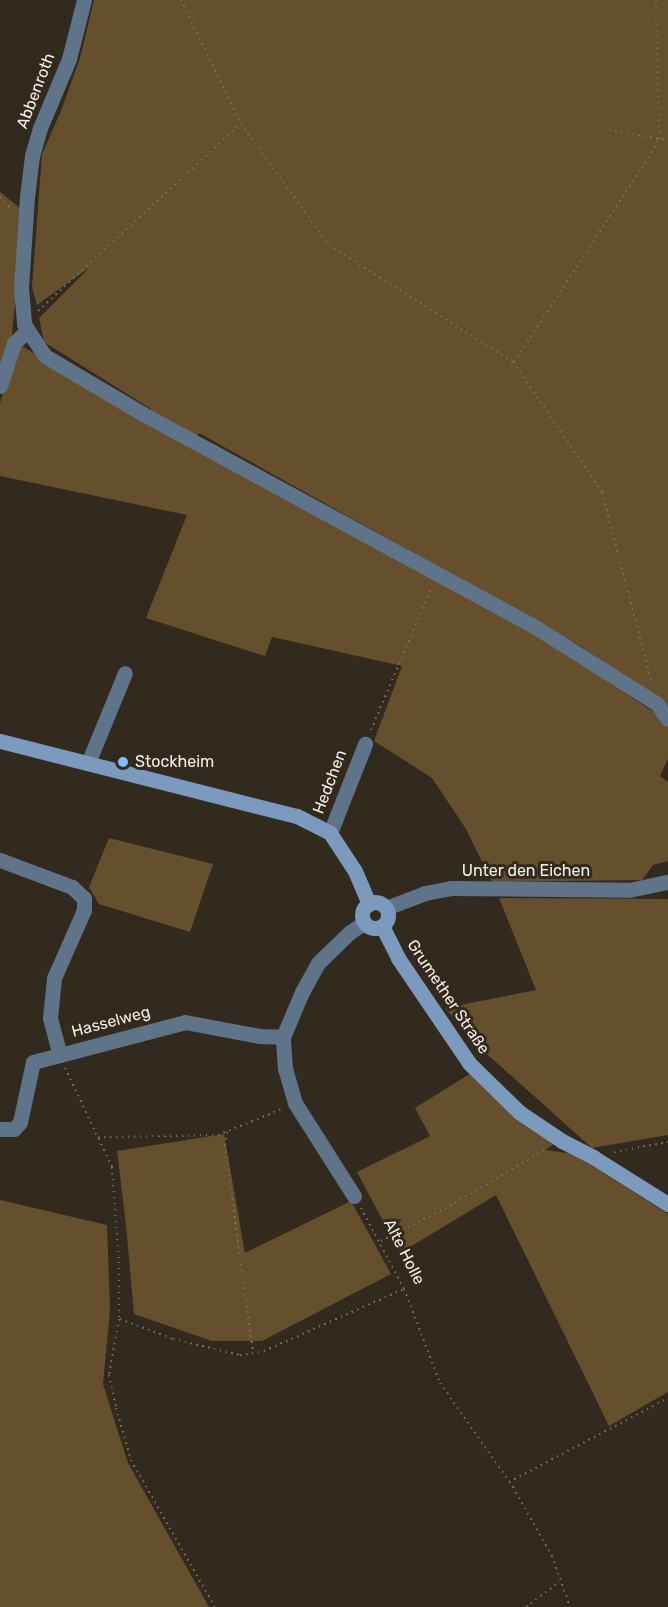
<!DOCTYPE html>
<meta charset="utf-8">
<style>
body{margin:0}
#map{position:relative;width:668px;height:1607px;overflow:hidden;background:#322a1f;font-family:Rubik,sans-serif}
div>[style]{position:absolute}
.green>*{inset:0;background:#664f2c}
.path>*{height:2px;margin-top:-1px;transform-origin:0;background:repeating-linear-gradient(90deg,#766f65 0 1.5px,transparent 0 6px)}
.street>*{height:15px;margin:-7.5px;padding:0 7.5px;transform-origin:7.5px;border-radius:7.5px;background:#5f7389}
.secondary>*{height:15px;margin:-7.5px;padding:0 7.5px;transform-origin:7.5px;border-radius:7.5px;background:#7b9abe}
.secondary>.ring{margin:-7.5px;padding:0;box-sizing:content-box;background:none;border:15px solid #7b9abe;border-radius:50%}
.dots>*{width:16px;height:16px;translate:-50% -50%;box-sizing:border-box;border:3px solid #322a1f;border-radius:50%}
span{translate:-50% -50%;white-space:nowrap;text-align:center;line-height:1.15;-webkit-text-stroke:6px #322a1f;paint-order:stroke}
.street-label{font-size:16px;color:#f4efe7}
.poi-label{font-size:16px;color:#f4efe7}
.left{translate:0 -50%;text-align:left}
</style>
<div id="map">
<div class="green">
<i style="clip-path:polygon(94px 0,668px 0,668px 706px,582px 647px,199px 433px,189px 444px,562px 650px,668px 722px,668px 759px,660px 776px,668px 782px,668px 861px,653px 865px,642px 880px,492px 882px,466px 829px,432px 778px,374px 741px,402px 666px,272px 637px,265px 656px,146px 618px,187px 515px,0 476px,0 403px,19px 344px,145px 422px,151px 409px,44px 342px,39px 318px,90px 267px,37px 305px,32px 287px,42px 154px,61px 111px,80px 58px)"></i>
<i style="clip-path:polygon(0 192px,20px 208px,22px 237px,11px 343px,0 374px)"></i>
<i style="clip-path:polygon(109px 838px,213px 864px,190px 932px,99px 904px,89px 887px)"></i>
<i style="clip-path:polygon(499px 898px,668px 899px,668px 1135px,592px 1148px,478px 1046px,445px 1008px,536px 990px)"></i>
<i style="clip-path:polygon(471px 1073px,554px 1144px,545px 1150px,574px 1154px,668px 1214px,668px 1392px,609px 1426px,496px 1195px,400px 1253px,357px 1172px,430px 1136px,415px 1108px)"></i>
<i style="clip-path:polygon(224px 1134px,245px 1253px,351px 1201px,391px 1274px,262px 1341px,212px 1341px,134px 1314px,126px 1225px,117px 1151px)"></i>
<i style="clip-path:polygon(0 1200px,107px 1225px,110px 1311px,103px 1384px,128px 1463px,209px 1607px,0 1607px)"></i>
</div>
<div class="path">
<i style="left:181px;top:0;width:138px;rotate:64.2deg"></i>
<i style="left:609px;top:130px;width:60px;rotate:9.6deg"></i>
<i style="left:0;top:197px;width:18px;rotate:47deg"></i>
<i style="left:38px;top:311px;width:276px;rotate:-42.7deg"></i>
<i style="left:241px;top:124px;width:150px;rotate:54deg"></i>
<i style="left:329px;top:245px;width:218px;rotate:32.5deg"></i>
<i style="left:513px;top:362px;width:158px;rotate:55.6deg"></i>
<i style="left:602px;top:492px;width:198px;rotate:75.4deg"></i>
<i style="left:514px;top:362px;width:232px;rotate:-56.6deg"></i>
<i style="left:642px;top:168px;width:34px;rotate:-60deg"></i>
<i style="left:659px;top:139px;width:139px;rotate:-91.2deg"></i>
<i style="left:371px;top:730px;width:156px;rotate:-67deg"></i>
<i style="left:65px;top:1068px;width:110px;rotate:64.6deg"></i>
<i style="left:112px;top:1167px;width:95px;rotate:85.8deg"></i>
<i style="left:119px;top:1262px;width:57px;rotate:90deg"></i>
<i style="left:119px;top:1319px;width:57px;rotate:100.1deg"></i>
<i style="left:109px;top:1375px;width:34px;rotate:78deg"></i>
<i style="left:116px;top:1408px;width:54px;rotate:73.9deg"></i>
<i style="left:131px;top:1460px;width:169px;rotate:60.3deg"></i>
<i style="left:227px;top:1132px;width:13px;rotate:99deg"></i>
<i style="left:225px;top:1145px;width:209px;rotate:82.3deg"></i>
<i style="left:98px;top:1137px;width:120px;rotate:-1deg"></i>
<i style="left:218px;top:1135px;width:69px;rotate:-22.1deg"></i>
<i style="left:614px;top:1152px;width:55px;rotate:-10.5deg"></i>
<i style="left:361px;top:1208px;width:92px;rotate:62deg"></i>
<i style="left:404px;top:1289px;width:101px;rotate:69deg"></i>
<i style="left:440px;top:1383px;width:127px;rotate:54.9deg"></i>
<i style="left:513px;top:1487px;width:79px;rotate:60.5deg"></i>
<i style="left:552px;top:1556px;width:54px;rotate:70.6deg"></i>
<i style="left:381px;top:1241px;width:83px;rotate:-27.2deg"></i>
<i style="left:455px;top:1203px;width:106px;rotate:-30.7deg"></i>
<i style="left:120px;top:1319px;width:57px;rotate:20.7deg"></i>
<i style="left:173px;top:1339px;width:69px;rotate:13.4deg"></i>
<i style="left:240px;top:1355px;width:24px;rotate:-9deg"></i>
<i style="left:264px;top:1351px;width:153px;rotate:-23.9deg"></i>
<i style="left:509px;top:1482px;width:180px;rotate:-27.8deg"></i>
<i style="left:526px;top:1607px;width:41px;rotate:-37.1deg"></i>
</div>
<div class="street">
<i style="left:84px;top:0;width:61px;rotate:104.3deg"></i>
<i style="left:69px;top:59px;width:75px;rotate:112.8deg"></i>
<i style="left:40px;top:128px;width:29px;rotate:106deg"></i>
<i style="left:32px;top:156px;width:41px;rotate:97deg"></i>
<i style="left:27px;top:197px;width:91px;rotate:93.8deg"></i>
<i style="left:21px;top:288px;width:36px;rotate:85deg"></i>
<i style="left:24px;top:324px;width:38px;rotate:57deg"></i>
<i style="left:45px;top:356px;width:114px;rotate:30.6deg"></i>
<i style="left:143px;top:414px;width:448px;rotate:28.5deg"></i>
<i style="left:537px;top:628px;width:142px;rotate:32.3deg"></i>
<i style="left:657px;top:704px;width:19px;rotate:54deg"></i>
<i style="left:0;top:386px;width:45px;rotate:-72deg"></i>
<i style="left:14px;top:343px;width:18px;rotate:-43deg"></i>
<i style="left:88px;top:763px;width:97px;rotate:-67.7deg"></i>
<i style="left:330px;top:833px;width:96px;rotate:-68.5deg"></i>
<i style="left:0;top:860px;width:77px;rotate:20.6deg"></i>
<i style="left:72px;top:887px;width:16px;rotate:43deg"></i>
<i style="left:84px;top:898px;width:12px;rotate:90deg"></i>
<i style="left:84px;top:910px;width:74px;rotate:113.8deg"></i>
<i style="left:54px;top:978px;width:40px;rotate:95.7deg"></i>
<i style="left:50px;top:1018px;width:38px;rotate:75deg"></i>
<i style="left:386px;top:908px;width:42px;rotate:-21deg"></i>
<i style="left:425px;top:893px;width:26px;rotate:-11deg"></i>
<i style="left:451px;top:888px;width:178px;rotate:0.6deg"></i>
<i style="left:629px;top:890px;width:40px;rotate:-12deg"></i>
<i style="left:0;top:1129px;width:14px"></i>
<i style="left:14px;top:1129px;width:9px;rotate:-49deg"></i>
<i style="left:20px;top:1122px;width:61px;rotate:-77.8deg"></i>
<i style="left:33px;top:1062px;width:157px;rotate:-14.7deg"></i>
<i style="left:185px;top:1022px;width:75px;rotate:10.7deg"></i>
<i style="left:259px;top:1036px;width:24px;rotate:2deg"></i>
<i style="left:354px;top:1196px;width:110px;rotate:-122.4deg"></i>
<i style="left:295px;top:1103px;width:35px;rotate:-106deg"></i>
<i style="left:285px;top:1069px;width:32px;rotate:-94deg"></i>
<i style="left:283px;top:1037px;width:49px;rotate:-67.1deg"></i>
<i style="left:302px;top:992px;width:33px;rotate:-61deg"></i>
<i style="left:318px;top:963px;width:45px;rotate:-44.1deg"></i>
<i style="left:350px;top:932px;width:17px;rotate:-33deg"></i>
</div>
<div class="secondary">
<i style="left:0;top:741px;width:306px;rotate:14.2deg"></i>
<i style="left:297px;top:816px;width:37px;rotate:27deg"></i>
<i style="left:330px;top:833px;width:45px;rotate:56.7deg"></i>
<i style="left:355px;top:871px;width:36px;rotate:67deg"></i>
<i class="ring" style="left:362px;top:902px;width:11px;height:11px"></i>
<i style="left:382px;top:926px;width:36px;rotate:63deg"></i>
<i style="left:398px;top:958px;width:127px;rotate:55.9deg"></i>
<i style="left:469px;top:1063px;width:70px;rotate:44.4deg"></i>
<i style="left:519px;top:1112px;width:52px;rotate:34deg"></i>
<i style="left:562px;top:1141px;width:35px;rotate:27deg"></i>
<i style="left:593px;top:1157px;width:89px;rotate:32.1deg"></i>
</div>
<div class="dots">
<i style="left:123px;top:762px;background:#83bcfb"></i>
</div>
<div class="street-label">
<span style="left:36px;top:91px;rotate:-69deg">Abbenroth</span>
<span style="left:330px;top:782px;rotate:-69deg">Hedchen</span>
<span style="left:526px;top:871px">Unter den Eichen</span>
<span style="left:448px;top:997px;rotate:56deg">Grumether Straße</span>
<span style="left:111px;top:1022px;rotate:-15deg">Hasselweg</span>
<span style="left:404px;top:1252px;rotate:63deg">Alte Holle</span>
</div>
<div class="poi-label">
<span class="left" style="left:135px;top:762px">Stockheim</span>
</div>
</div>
